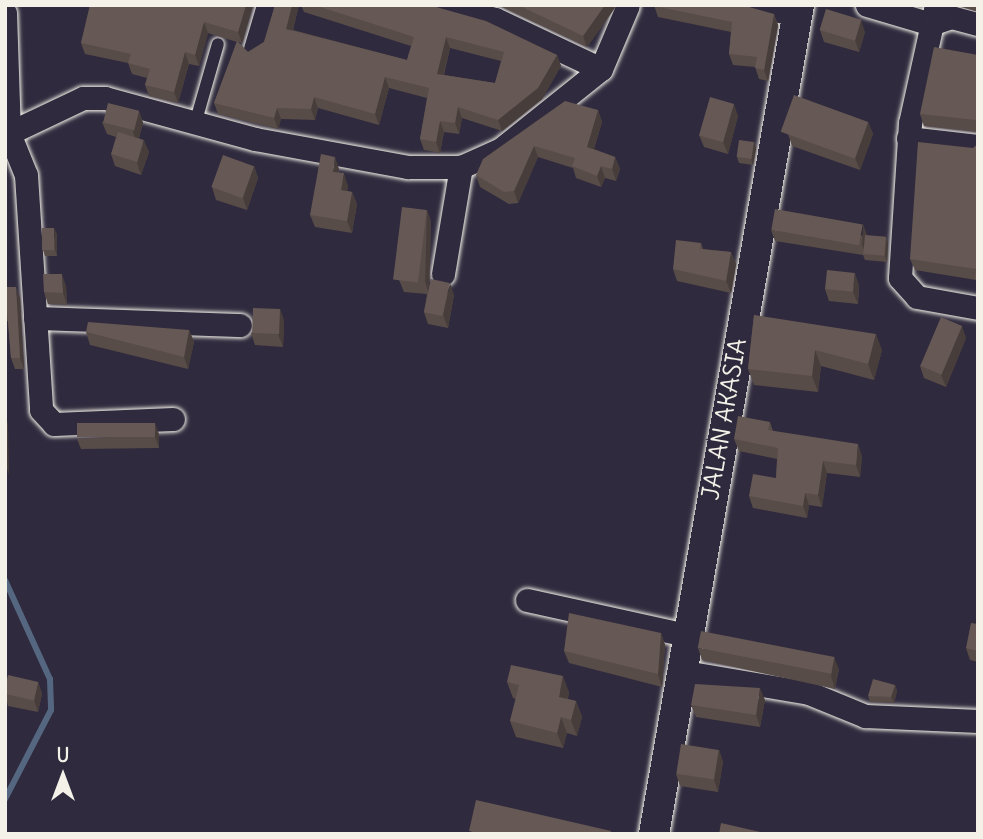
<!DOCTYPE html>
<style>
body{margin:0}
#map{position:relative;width:983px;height:839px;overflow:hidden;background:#2f2a3d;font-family:Delius,sans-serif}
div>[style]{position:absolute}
.stream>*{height:6px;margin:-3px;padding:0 3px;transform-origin:3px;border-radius:3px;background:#556780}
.roads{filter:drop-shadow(0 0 2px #f4f1e8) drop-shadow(0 0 2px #f4f1e8)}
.service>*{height:12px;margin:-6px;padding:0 6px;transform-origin:6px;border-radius:6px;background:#2f2a3d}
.minor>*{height:23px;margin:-11.5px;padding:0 11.5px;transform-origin:11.5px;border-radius:11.5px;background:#2f2a3d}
.tertiary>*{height:30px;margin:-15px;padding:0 15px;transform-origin:15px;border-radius:15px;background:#2f2a3d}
.wall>*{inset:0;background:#584c48}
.shaded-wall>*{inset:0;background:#473e3b}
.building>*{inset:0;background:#665854;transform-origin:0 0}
span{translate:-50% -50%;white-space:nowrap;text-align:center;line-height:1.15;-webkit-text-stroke:5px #2f2a3d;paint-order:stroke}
.street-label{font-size:24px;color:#f4f1e8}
.frame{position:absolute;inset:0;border:7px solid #f4f1e8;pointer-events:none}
.north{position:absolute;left:28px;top:741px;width:70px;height:70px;-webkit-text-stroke:5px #2f2a3d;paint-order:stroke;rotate:0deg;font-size:19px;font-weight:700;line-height:28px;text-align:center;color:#f4f1e8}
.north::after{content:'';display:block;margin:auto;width:24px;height:32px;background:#f4f1e8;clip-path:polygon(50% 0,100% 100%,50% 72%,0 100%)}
</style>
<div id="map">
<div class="stream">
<i style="left:5px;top:580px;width:109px;rotate:65.6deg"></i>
<i style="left:50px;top:679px;width:31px;rotate:88deg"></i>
<i style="left:51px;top:710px;width:100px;rotate:117.3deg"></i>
</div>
<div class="roads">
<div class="service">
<i style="left:195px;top:124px;width:83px;rotate:-74deg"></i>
</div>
<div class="minor">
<i style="left:444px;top:5px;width:53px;rotate:15.4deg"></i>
<i style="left:495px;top:19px;width:117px;rotate:25.3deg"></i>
<i style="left:753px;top:5px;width:45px;rotate:12.8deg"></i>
<i style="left:867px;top:5px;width:67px;rotate:16.5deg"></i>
<i style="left:931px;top:24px;width:21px;rotate:-19deg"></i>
<i style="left:951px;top:17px;width:28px;rotate:15deg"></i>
<i style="left:936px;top:5px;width:121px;rotate:102.4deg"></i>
<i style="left:910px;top:123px;width:155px;rotate:93.7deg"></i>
<i style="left:900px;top:278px;width:25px;rotate:48deg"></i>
<i style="left:917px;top:297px;width:62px;rotate:10.2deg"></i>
<i style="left:5px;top:13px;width:120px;rotate:88.1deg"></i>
<i style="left:9px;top:133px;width:45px;rotate:68deg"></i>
<i style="left:26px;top:175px;width:235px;rotate:86.3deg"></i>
<i style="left:41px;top:410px;width:19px;rotate:47deg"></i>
<i style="left:54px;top:424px;width:119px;rotate:-2.4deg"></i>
<i style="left:255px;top:49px;width:46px;rotate:-73.5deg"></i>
<i style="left:5px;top:135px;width:86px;rotate:-25.4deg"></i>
<i style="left:83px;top:98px;width:22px"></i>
<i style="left:105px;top:98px;width:156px;rotate:15.3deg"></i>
<i style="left:255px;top:139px;width:156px;rotate:10.4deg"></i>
<i style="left:408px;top:167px;width:53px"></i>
<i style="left:461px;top:167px;width:44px;rotate:-24.2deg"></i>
<i style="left:501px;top:149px;width:128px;rotate:-38.7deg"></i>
<i style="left:601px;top:69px;width:69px;rotate:-67.1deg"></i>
<i style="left:908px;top:138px;width:70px;rotate:6.5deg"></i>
<i style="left:443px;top:274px;width:109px;rotate:-80.5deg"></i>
<i style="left:35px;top:318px;width:205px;rotate:2deg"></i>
<i style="left:527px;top:600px;width:163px;rotate:12.4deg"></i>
<i style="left:679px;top:671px;width:132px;rotate:9.6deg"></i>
<i style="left:809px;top:693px;width:61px;rotate:22.3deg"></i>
<i style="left:865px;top:716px;width:113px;rotate:2.5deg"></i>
</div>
<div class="tertiary">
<i style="left:654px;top:834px;width:842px;rotate:-80.08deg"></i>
</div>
</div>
<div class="wall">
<i style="clip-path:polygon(evenodd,90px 5px,253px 5px,242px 43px,238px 42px,248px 52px,264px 42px,275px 5px,299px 5px,293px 30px,407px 60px,411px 46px,304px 12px,301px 5px,434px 5px,436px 7px,557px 55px,561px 66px,542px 99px,502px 131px,462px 118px,459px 134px,444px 132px,440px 153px,424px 150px,420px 139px,427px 98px,389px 88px,379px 125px,318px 108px,315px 120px,281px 119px,278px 129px,218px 114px,214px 103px,237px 42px,208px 33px,199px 66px,189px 64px,178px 103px,149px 96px,145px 85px,147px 78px,132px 74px,128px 63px,85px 54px,81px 43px,90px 5px,450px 48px,501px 61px,495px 83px,444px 75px,450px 48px)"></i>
<i style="clip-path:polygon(498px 5px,617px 5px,587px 47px)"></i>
<i style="clip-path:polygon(654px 5px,774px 14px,778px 25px,768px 81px,759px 79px,755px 67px,733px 65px,729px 54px,731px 32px,658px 17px)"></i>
<i style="clip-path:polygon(955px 5px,978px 5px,978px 12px)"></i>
<i style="clip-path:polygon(820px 30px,865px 32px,859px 52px,824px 42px)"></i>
<i style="clip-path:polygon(978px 55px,978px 132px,924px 126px,920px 114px)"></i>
<i style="clip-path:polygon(598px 110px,602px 122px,594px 149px,615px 157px,620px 169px,616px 181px,605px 178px,601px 187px,576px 178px,573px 168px,538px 157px,518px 203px,509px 204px,480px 187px,476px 175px)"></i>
<i style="clip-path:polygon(139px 111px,143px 123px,139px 138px,149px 152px,141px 175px,115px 166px,111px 154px,116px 137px,107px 134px,102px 122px)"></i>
<i style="clip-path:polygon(738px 116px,728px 154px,704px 147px,699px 135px)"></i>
<i style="clip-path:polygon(868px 122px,873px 134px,860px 170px,792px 146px,788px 134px)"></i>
<i style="clip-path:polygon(754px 142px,756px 148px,753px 165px,739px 163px,737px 157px)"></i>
<i style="clip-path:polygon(978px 144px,978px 286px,976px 280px,915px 270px,910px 259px,973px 148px)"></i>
<i style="clip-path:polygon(254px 166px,258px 178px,247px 210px,216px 200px,212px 187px)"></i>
<i style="clip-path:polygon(339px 169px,339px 173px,348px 186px,347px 191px,352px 192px,357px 204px,352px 233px,315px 227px,310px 215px)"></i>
<i style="clip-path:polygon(427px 210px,431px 222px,429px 285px,454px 295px,448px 328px,428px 324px,424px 312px,427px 294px,404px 292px,399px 280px)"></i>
<i style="clip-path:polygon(771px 230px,886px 237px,888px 243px,887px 262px,865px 260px,863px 255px,775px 241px)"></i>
<i style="clip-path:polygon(57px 234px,57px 256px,45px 256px,43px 250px)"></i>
<i style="clip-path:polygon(701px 243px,703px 249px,731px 252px,736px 264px,731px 293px,677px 281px,673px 269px)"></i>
<i style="clip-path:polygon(859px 285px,858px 304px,829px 301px,825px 289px)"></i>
<i style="clip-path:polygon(66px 286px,67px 305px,48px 304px,44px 292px)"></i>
<i style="clip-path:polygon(5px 287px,20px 298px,24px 369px,15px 369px,11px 358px,8px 321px,5px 322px)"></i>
<i style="clip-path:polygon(280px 309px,284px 321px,283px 347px,255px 345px,251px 333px)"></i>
<i style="clip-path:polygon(754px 315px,882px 350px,874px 380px,821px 366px,818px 392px,754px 385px,748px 369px)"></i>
<i style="clip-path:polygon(189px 330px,194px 342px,188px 369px,90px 345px,86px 332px)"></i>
<i style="clip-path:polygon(966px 338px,946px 387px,924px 378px,920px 366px)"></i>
<i style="clip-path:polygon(770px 422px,773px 431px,862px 456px,860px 477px,827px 473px,822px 507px,809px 505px,807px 518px,753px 508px,749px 496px,776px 478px,777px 459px,739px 451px,734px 439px)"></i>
<i style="clip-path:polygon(159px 434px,159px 448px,81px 449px,77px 439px)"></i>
<i style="clip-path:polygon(978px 624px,978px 662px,970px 660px,966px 648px)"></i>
<i style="clip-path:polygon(661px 633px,665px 645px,662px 687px,569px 663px,564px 651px)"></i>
<i style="clip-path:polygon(698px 648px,839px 669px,835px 689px,702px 660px)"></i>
<i style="clip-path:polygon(38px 682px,42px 694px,38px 712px,8px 706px,5px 694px)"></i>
<i style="clip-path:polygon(507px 682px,569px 692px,568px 699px,576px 701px,582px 717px,577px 736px,567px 733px,563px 748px,516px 737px,510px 721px,516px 699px,513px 698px)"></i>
<i style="clip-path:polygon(895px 685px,897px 691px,894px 703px,870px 702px,868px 696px)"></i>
<i style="clip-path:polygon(765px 700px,760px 727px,696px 717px,691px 705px)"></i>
<i style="clip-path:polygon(719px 750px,723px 762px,718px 792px,680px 786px,676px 774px)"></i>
</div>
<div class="shaded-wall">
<i style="clip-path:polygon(246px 5px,253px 5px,242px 43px,238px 32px)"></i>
<i style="clip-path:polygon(292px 5px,299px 5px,290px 40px,286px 29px)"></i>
<i style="clip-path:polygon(605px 5px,617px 5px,587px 47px,583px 36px)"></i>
<i style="clip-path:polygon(774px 14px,778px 25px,768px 81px,764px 70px)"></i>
<i style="clip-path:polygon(861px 20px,865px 32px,859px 52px,855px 40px)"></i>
<i style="clip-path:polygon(204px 22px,208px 33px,199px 66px,195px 55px)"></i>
<i style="clip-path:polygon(446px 37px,450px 48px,441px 85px,437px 74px)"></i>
<i style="clip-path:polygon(185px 52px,189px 64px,178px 103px,174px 92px)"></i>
<i style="clip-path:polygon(557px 55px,561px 66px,542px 99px,502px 131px,498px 120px)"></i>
<i style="clip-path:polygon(385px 77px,389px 88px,379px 125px,375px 114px)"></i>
<i style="clip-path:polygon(314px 97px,318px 108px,315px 120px,311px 109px)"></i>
<i style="clip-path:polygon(734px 104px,738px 116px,728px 154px,723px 142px)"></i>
<i style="clip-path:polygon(458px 107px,462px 118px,459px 134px,455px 123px)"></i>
<i style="clip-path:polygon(277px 108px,281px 119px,278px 129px,274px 118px)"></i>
<i style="clip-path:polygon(598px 110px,602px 122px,591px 158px,587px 147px)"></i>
<i style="clip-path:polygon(139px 111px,143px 123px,137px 144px,133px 132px)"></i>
<i style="clip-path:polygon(440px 121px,444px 132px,440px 153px,436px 142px)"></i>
<i style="clip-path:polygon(868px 122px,873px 134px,860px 170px,855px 158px)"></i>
<i style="clip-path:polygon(144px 140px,149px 152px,141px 175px,137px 163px)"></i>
<i style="clip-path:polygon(754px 142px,756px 148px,753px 165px,751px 159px)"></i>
<i style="clip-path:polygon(534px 146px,538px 157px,518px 203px,514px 191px)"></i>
<i style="clip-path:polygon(335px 157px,339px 169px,337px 184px,333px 172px)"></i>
<i style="clip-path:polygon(615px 157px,620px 169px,616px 181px,612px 169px)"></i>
<i style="clip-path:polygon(254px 166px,258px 178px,247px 210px,243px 198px)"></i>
<i style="clip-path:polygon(601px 166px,605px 178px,601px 187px,597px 176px)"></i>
<i style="clip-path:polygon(344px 173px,348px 186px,346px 202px,341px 190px)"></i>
<i style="clip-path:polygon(352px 192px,357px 204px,352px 233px,347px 221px)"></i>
<i style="clip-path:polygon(427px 210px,431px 222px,429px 294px,425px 282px)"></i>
<i style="clip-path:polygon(863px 224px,867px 235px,866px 255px,862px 244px)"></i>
<i style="clip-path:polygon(54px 228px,57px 234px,57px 256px,55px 250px)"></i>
<i style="clip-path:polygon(886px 237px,888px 243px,887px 262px,885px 256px)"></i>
<i style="clip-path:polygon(731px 252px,736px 264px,731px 293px,726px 281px)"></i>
<i style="clip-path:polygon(855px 273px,859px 285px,858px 304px,853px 292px)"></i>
<i style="clip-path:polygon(62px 274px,66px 286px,67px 305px,63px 293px)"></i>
<i style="clip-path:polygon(450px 283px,454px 295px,448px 328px,443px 315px)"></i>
<i style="clip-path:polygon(16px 287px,20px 298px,24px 369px,20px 358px)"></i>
<i style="clip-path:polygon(280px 309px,284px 321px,283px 347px,278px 334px)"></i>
<i style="clip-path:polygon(962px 326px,966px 338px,946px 387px,941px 375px)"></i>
<i style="clip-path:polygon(189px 330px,194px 342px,188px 369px,184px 357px)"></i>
<i style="clip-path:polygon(876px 334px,882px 350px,874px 380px,868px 364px)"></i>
<i style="clip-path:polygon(815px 350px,821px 366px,818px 392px,812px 376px)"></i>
<i style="clip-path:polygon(6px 418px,8px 424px,9px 475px,7px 469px)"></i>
<i style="clip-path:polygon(155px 423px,159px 434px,159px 448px,155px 437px)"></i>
<i style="clip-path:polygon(858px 444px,862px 456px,860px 477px,856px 465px)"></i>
<i style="clip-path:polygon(823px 461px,827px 473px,822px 507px,818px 495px)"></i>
<i style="clip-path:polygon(805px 493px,809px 505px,807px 518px,803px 506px)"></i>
<i style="clip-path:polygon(661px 633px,665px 645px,662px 687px,658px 674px)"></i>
<i style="clip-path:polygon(834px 657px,839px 669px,835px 689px,831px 676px)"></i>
<i style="clip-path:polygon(563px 676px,569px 692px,564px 712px,559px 697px)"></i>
<i style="clip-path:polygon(38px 682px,42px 694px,38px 712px,34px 700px)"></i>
<i style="clip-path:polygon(895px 685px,897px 691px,894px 703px,891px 697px)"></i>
<i style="clip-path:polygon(760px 688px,765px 700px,760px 727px,756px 715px)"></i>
<i style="clip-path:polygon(576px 701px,582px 717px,577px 736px,571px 720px)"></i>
<i style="clip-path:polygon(561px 717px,567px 733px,563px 748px,557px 733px)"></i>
<i style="clip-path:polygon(719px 750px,723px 762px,718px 792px,714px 780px)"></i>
</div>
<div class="building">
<i style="clip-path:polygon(90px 5px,246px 5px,238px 32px,204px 22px,195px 55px,185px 52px,174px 92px,145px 85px,150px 69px,128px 63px,131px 54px,81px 43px)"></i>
<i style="clip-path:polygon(evenodd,275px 5px,292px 5px,286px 29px,407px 60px,414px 37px,314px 5px,434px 5px,436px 7px,486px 21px,557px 55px,538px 88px,498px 120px,458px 107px,455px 123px,440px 121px,436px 142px,420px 139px,429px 88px,385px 77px,375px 114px,314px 97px,311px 109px,277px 108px,274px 118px,214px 103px,237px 41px,248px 52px,264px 42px,275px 5px,446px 37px,504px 52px,495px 83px,437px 74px,446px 37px)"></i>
<i style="clip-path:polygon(518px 5px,605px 5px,583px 36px)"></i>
<i style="clip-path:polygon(742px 5px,774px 14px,764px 70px,755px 68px,757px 57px,729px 54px,732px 22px,654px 6px)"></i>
<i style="left:826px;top:9px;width:37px;height:22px;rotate:17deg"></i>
<i style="clip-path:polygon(934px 47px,978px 55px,978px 123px,976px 120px,920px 114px)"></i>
<i style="left:794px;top:95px;width:79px;height:39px;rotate:20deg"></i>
<i style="left:710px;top:97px;width:25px;height:40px;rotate:16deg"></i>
<i style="clip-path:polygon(565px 101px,598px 110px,587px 147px,615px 157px,612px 169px,601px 166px,597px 176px,572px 166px,575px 158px,534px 146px,514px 191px,504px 192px,476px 175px,483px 159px)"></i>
<i style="left:108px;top:103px;width:32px;height:20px;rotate:14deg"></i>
<i style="left:118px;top:132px;width:27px;height:23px;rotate:17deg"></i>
<i style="left:739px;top:140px;width:15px;height:17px;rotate:8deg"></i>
<i style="clip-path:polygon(918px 142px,973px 148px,978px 144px,978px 280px,975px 279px,976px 269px,910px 259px)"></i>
<i style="clip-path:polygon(321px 154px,335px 157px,333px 172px,344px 173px,341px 190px,352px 192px,347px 221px,310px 215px)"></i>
<i style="left:223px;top:155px;width:33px;height:34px;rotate:20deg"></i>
<i style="left:402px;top:207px;width:25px;height:73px;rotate:7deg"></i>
<i style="left:775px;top:209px;width:89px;height:21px;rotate:10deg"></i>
<i style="left:42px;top:228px;width:12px;height:22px"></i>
<i style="left:865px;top:235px;width:21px;height:19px;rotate:5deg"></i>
<i style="clip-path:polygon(676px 240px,701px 243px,700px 249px,731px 252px,726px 281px,673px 269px)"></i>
<i style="left:827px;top:270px;width:28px;height:19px;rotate:6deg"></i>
<i style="clip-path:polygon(43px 274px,62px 274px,63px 293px,44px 292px)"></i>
<i style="left:431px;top:279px;width:19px;height:34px;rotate:12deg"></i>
<i style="clip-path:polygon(5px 287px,16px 287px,20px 358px,11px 358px,7px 310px,5px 310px)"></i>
<i style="left:253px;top:308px;width:27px;height:25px;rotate:2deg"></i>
<i style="clip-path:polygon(754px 315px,876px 334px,868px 364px,815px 350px,812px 376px,748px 369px)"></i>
<i style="left:941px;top:317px;width:23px;height:53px;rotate:23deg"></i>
<i style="clip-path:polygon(88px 322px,189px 330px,184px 357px,86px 332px)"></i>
<i style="clip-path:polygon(738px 416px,770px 422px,768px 430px,858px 444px,856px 465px,823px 461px,818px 495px,805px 493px,803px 506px,749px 496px,753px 474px,776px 478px,778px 448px,734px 439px)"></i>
<i style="clip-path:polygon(5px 418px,7px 469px,5px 469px)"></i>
<i style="left:155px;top:423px;width:14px;height:78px;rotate:90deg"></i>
<i style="clip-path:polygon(569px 613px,661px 633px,658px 674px,564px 651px)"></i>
<i style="clip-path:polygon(971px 623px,978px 624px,978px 651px,966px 648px)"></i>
<i style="left:701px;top:631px;width:136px;height:17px;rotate:11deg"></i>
<i style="clip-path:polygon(511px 665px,563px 676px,559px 697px,576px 701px,571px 720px,561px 717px,557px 733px,510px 721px,519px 685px,507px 682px)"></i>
<i style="left:8px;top:675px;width:31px;height:19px;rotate:13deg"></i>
<i style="clip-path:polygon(873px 679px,895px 685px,891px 697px,868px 696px)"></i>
<i style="clip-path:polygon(695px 684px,760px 688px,756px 715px,691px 705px)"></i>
<i style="left:681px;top:744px;width:38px;height:30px;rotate:9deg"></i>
<i style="clip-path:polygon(476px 800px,611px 831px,610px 834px,481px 834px,469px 831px)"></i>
<i style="clip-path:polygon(721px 823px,769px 834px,719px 834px)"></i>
</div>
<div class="street-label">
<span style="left:724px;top:419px;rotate:-80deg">JALAN AKASIA</span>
</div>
<div class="frame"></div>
<div class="north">U</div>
</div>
